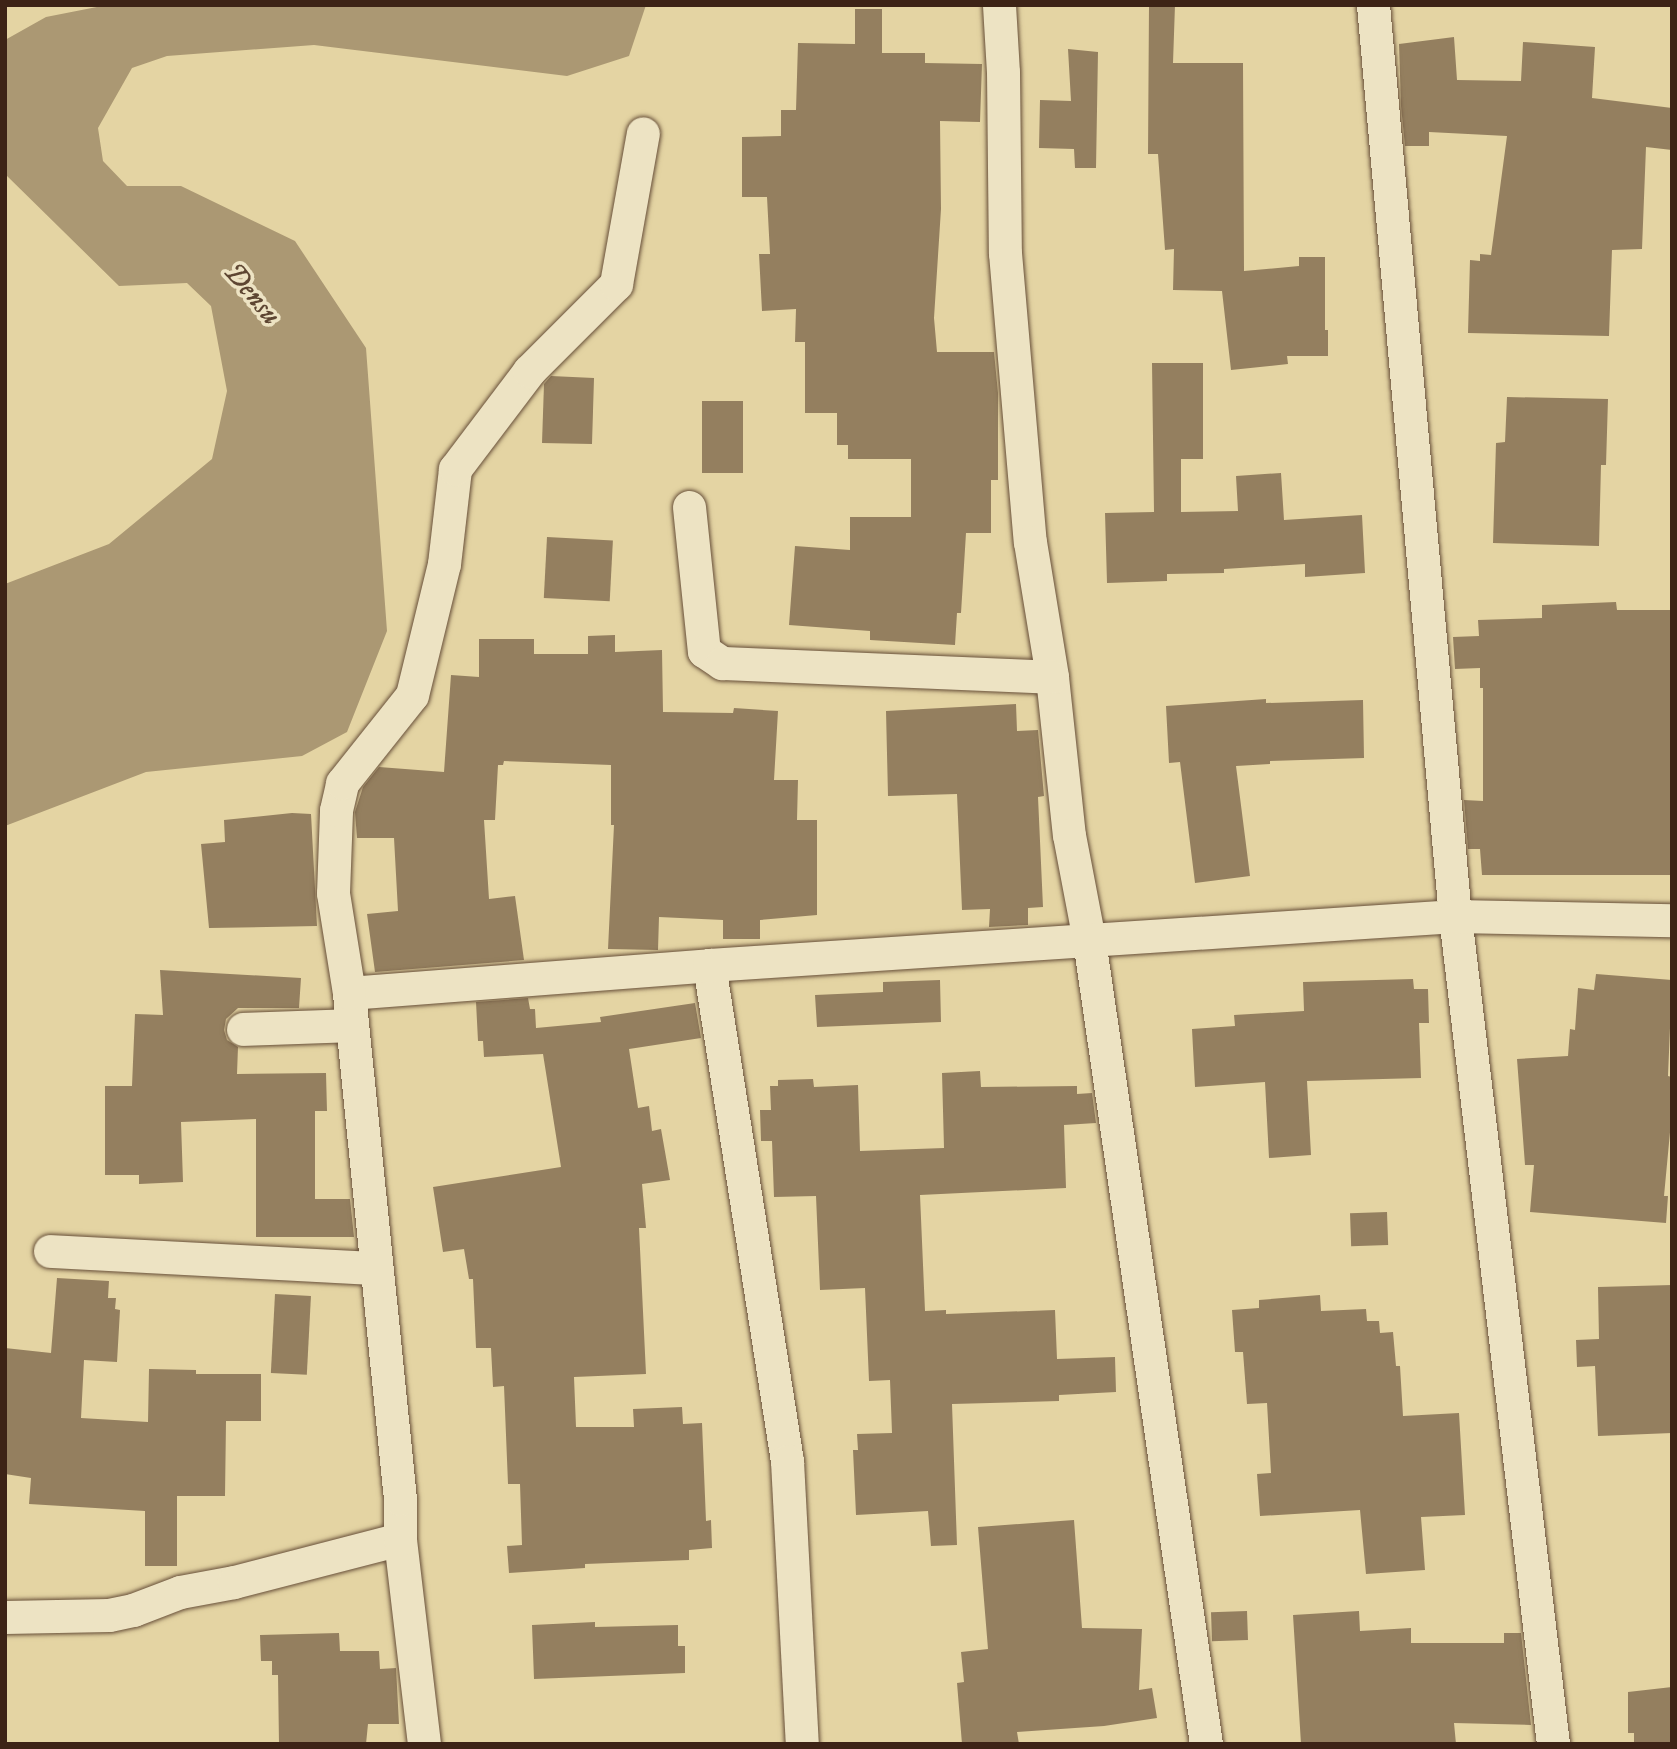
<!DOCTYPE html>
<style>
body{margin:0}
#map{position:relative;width:1677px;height:1749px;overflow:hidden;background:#e4d4a3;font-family:"IM FELL DW Pica",serif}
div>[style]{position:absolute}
.water>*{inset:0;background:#ab9873}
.building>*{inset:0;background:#947f5f;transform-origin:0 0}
.roads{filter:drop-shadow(0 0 2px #674f39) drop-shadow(0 0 2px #674f39)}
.minor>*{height:33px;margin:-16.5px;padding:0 16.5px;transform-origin:16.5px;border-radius:16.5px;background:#ede3c3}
span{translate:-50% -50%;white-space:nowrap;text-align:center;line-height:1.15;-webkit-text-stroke:7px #ede3c3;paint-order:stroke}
.water-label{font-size:28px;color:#5e4632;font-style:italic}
.frame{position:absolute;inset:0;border:7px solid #3d2316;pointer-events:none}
</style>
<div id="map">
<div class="water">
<i style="clip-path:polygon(107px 5px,646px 5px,629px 56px,567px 76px,314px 45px,167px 56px,132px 68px,98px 128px,103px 161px,127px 186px,181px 186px,295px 241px,366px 348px,387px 631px,347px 732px,302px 756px,146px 772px,5px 826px,5px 584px,109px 544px,212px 459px,227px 391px,211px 306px,187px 283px,119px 286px,5px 174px,5px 40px,46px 17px)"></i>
</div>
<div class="building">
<i style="clip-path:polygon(1149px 5px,1175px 5px,1173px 63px,1243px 63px,1244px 271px,1299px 266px,1299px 257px,1325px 257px,1325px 330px,1328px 330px,1328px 356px,1287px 356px,1288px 364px,1231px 370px,1222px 291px,1173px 290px,1174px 249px,1165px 250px,1158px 154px,1148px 154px)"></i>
<i style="clip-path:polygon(855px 9px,882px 9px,882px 53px,925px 53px,925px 63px,982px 64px,980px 122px,940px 121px,941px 209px,934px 318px,937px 352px,994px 352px,998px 393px,998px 480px,991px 480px,991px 533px,966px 533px,961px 613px,957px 613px,955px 645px,870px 640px,870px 631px,789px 625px,795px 546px,850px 550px,850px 517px,911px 517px,911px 459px,848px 459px,848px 445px,837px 445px,837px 413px,805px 413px,805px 342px,795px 342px,796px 309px,762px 311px,759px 254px,770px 254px,767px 197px,742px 197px,742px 137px,781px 136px,781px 110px,796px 110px,798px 43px,855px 44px)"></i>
<i style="clip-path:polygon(1454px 37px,1457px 80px,1521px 81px,1523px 42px,1595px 47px,1592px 98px,1672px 108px,1672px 150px,1646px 147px,1642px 249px,1612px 250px,1609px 336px,1468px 333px,1470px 260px,1480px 261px,1480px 254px,1491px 255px,1507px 136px,1429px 132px,1429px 146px,1405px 146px,1401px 106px,1399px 44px)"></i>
<i style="clip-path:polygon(1068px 49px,1098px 52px,1096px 168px,1075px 168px,1074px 149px,1039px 148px,1040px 100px,1071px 101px)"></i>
<i style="clip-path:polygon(1152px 363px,1203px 363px,1203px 459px,1181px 459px,1181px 512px,1238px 511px,1236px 476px,1281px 473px,1284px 520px,1362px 515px,1365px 573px,1305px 577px,1305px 564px,1224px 569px,1224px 573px,1167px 574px,1167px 581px,1107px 583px,1105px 513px,1154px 512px)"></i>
<i style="clip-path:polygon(551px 376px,594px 378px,592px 444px,542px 443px,544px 384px)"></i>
<i style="clip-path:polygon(1507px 397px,1608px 399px,1606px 465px,1601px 465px,1599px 546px,1493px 543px,1496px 443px,1505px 442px)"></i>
<i style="left:702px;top:401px;width:41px;height:72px"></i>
<i style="left:547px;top:537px;width:66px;height:61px;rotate:3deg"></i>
<i style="clip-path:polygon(1616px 602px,1617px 610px,1672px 610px,1672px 875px,1482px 875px,1480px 849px,1468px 849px,1464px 800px,1483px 801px,1483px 688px,1480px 688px,1480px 668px,1455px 669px,1453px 637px,1479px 636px,1478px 620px,1542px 618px,1542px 605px)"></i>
<i style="clip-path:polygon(615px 635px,615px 652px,662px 650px,663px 712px,733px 713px,734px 708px,778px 711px,774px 780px,798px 780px,797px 820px,817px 820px,817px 915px,760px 920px,760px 939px,723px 939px,723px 920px,659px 917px,658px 950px,608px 949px,614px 825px,611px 825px,611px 765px,504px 761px,503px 765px,498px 765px,495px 820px,484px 820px,489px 899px,515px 896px,524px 960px,375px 972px,367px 914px,398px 911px,394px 838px,357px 838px,355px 812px,363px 787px,379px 767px,444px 772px,451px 675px,479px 677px,479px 639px,534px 639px,534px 654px,588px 654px,588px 636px)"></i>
<i style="clip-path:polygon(1266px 699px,1266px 703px,1363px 700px,1364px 758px,1270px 761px,1270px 764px,1236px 766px,1250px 876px,1195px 883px,1180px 762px,1169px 763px,1166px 706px)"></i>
<i style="clip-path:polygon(1016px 704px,1017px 731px,1038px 730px,1044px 796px,1038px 797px,1043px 907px,1028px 908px,1028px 925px,989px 927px,990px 909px,962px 910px,957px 794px,888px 796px,886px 711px)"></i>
<i style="clip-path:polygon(292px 813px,311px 814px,317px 926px,209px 928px,201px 844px,225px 842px,224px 820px)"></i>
<i style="clip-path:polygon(160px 970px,301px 978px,299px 1008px,238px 1008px,226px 1019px,224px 1030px,227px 1040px,238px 1047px,237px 1074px,326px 1073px,327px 1111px,315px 1111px,315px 1199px,350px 1199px,354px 1237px,256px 1237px,256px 1119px,181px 1122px,183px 1182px,139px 1184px,139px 1175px,105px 1175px,105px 1086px,132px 1086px,135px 1014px,163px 1015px)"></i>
<i style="clip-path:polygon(1596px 974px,1672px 980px,1668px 1076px,1672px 1077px,1672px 1111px,1664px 1196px,1668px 1196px,1666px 1223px,1530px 1212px,1534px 1165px,1525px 1165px,1517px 1059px,1568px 1056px,1570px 1029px,1575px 1030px,1578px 988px,1594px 990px)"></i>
<i style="clip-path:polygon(1413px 979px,1414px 989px,1428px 989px,1429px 1023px,1419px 1023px,1421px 1078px,1307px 1081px,1311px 1155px,1269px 1158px,1265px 1082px,1195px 1087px,1192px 1029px,1235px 1026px,1234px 1015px,1304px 1011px,1303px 982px)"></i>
<i style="clip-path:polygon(940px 980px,941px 1022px,817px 1027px,815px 995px,883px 992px,883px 982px)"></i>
<i style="clip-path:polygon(528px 998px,530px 1009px,535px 1009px,536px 1028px,601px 1022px,600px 1017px,695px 1003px,701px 1038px,629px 1049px,638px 1108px,649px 1106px,652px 1131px,661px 1129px,670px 1180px,642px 1184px,646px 1228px,639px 1228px,646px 1374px,574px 1377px,576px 1427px,634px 1427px,633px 1409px,682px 1407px,683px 1424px,702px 1423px,706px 1521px,711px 1520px,712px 1548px,689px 1550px,689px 1560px,585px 1564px,585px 1568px,509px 1573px,507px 1546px,522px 1545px,520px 1484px,508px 1484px,504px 1386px,493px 1387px,491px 1348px,476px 1348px,473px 1279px,469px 1279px,464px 1249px,443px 1252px,433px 1187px,561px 1167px,543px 1054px,484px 1057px,483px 1041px,478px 1041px,476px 1002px)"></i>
<i style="clip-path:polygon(980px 1071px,981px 1087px,1077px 1086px,1077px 1094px,1092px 1093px,1096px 1123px,1064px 1125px,1066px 1188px,920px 1195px,925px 1311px,946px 1310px,946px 1314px,1055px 1310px,1057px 1359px,1115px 1357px,1116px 1392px,1059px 1395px,1059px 1401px,952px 1404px,957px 1545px,931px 1546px,928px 1511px,856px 1515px,853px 1450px,858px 1450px,857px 1434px,892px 1433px,890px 1380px,869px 1381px,865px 1288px,820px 1290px,816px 1196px,774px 1197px,772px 1141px,761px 1141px,760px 1110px,771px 1110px,770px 1086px,778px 1086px,778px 1080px,813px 1079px,814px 1087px,858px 1085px,860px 1151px,944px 1148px,942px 1073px)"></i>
<i style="left:1387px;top:1212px;width:33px;height:37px;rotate:88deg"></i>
<i style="clip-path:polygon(57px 1278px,109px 1281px,108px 1298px,116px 1298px,115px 1309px,120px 1310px,117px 1362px,84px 1360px,81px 1418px,148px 1422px,149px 1369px,196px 1370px,196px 1374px,261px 1374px,261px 1421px,226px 1421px,225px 1496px,177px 1496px,177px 1566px,145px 1566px,145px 1511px,29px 1504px,31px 1478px,5px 1474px,5px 1348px,51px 1353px)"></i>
<i style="clip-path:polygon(1672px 1285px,1672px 1433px,1598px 1436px,1595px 1366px,1577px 1367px,1576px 1340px,1599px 1339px,1598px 1287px)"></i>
<i style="left:275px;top:1294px;width:36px;height:79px;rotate:3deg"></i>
<i style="clip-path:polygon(1320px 1295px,1321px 1311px,1366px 1309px,1367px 1321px,1379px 1321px,1380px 1333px,1393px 1332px,1396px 1366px,1400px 1366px,1403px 1416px,1459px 1413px,1465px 1515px,1421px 1517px,1425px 1570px,1366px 1574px,1360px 1510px,1260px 1516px,1257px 1474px,1271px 1473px,1267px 1403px,1247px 1404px,1243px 1352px,1235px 1352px,1232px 1310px,1259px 1308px,1259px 1300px)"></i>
<i style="clip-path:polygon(1074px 1520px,1082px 1628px,1142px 1629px,1139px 1690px,1152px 1688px,1157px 1718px,1104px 1726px,1017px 1732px,1019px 1744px,962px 1744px,957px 1683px,964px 1682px,961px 1652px,988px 1649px,978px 1527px)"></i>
<i style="left:1247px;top:1611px;width:29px;height:36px;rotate:88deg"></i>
<i style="clip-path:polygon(1359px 1611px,1360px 1631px,1411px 1628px,1411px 1643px,1504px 1643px,1504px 1633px,1521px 1633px,1531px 1725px,1454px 1723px,1456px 1744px,1301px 1744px,1293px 1615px)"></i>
<i style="clip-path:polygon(595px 1622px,595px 1627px,678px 1625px,678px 1646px,685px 1646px,685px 1673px,534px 1679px,532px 1625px)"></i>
<i style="clip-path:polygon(339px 1633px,340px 1651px,379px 1651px,380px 1669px,396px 1668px,399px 1724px,368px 1724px,366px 1744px,279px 1744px,278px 1675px,272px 1675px,272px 1661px,261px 1661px,260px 1635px)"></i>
<i style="clip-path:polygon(1672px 1687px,1672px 1744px,1634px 1744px,1634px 1733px,1628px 1733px,1628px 1692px)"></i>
</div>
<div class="roads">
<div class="minor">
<i style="left:999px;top:5px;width:67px;rotate:86.6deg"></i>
<i style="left:1003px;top:72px;width:181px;rotate:89.4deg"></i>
<i style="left:1005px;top:253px;width:290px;rotate:85.1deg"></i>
<i style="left:1030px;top:542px;width:137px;rotate:80.7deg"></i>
<i style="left:1052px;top:677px;width:159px;rotate:83.9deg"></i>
<i style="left:1069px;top:835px;width:107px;rotate:79.2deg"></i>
<i style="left:1089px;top:940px;width:812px;rotate:81.72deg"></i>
<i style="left:1373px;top:5px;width:915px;rotate:84.86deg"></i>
<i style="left:1455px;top:916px;width:834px;rotate:83.25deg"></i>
<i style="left:689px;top:507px;width:145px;rotate:84.1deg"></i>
<i style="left:704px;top:651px;width:22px;rotate:34deg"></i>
<i style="left:722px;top:663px;width:330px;rotate:2.4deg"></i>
<i style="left:709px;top:965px;width:502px;rotate:81.06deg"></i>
<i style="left:787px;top:1461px;width:283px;rotate:87deg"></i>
<i style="left:349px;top:993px;width:361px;rotate:-4.4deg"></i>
<i style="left:709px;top:965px;width:748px;rotate:-3.76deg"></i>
<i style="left:1455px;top:916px;width:217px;rotate:1.1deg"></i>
<i style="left:243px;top:1029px;width:109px;rotate:-2.1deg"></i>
<i style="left:50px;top:1251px;width:326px;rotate:3deg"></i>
<i style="left:5px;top:1617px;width:104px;rotate:-1.1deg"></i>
<i style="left:109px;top:1615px;width:25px;rotate:-12deg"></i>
<i style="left:133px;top:1610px;width:50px;rotate:-21deg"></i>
<i style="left:180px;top:1592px;width:55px;rotate:-10.5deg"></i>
<i style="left:234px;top:1582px;width:171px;rotate:-14.5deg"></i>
<i style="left:424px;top:1744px;width:206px;rotate:-96.7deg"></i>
<i style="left:400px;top:1539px;width:40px;rotate:-90deg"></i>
<i style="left:400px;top:1499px;width:509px;rotate:-95.76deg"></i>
<i style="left:349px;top:993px;width:101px;rotate:-99.1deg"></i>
<i style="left:333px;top:893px;width:83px;rotate:-87.9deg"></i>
<i style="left:336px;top:810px;width:28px;rotate:-77deg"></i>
<i style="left:342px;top:783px;width:112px;rotate:-51.5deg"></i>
<i style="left:412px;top:695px;width:135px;rotate:-76.3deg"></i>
<i style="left:444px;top:564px;width:96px;rotate:-83.4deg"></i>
<i style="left:455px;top:469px;width:123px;rotate:-52.9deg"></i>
<i style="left:529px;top:371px;width:123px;rotate:-45deg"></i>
<i style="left:616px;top:284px;width:153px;rotate:-79.9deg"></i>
</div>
</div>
<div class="water-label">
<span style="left:252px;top:294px;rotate:50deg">Densu</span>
</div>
<div class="frame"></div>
</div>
